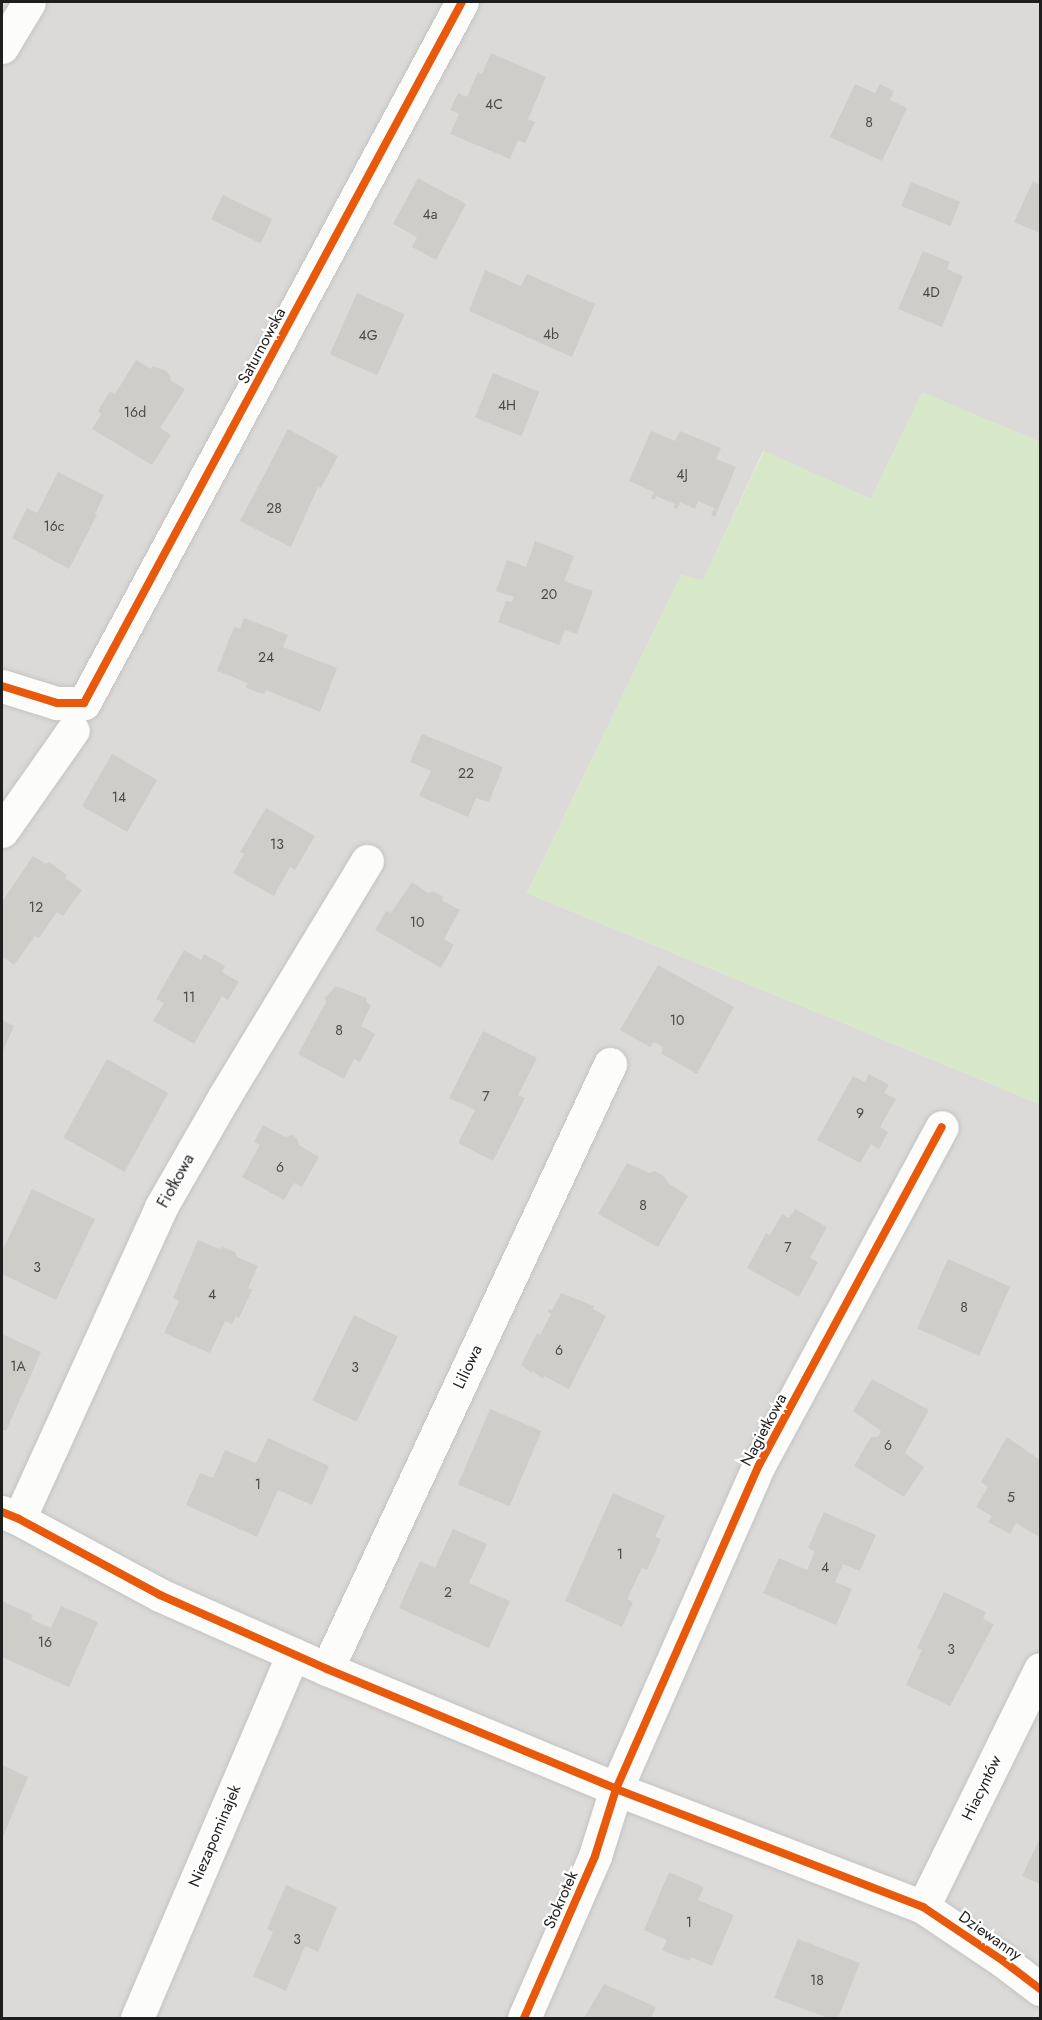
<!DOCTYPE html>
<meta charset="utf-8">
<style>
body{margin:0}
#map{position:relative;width:1042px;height:2020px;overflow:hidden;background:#ecebe7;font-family:Jost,sans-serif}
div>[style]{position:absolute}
.residential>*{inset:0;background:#dbdad8}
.grass>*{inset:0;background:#d7e8c8}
.building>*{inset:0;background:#cfcdca;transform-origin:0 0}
.roads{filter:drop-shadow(0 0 2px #c3c3c1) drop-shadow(0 0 2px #c3c3c1)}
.street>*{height:33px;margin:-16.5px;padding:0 16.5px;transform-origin:16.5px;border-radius:16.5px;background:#fcfcfb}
.cycleway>*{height:8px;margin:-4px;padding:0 4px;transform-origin:4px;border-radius:4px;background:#e8590c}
span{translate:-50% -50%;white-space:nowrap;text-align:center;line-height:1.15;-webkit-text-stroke:4.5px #fff;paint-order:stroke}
.number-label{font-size:14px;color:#4a4a49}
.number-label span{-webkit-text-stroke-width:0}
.street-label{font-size:16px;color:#1e1e1e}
.frame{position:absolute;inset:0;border:3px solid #1e1e1e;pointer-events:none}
</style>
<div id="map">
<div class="residential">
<i style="clip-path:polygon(2px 2px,1040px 2px,1040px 442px,922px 393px,871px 499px,763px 451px,703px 581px,681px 575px,527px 893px,1040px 1104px,1040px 2018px,2px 2018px)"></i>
</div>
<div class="grass">
<i style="clip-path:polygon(922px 392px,1040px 442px,1040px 1104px,527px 893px,681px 575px,703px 580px,764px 451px,871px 499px)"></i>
</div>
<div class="building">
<i style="clip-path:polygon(491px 53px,546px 77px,528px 119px,535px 122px,525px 143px,518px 140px,510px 159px,450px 134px,459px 114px,450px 110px,458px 93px,467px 97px,478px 72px,482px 74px)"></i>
<i style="clip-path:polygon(855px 84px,875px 93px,880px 84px,894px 91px,890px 100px,907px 108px,882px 161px,830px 137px)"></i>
<i style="clip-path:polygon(418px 178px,466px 204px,436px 260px,412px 247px,417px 237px,393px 224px)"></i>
<i style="clip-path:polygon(1033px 181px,1040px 185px,1040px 233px,1014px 222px)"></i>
<i style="left:911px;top:182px;width:53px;height:26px;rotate:22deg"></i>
<i style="left:223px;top:195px;width:55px;height:27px;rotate:26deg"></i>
<i style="clip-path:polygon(923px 251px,950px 262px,947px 269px,963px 276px,942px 327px,898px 309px)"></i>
<i style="clip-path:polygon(485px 270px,521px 286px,527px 274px,595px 304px,572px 357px,469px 311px)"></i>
<i style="left:357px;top:293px;width:52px;height:67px;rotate:24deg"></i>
<i style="clip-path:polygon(136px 360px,151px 369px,153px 366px,166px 371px,171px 377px,170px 380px,185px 389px,160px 428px,171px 435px,152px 465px,92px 429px,101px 414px,98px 411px,110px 391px,115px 394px)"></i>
<i style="left:493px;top:373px;width:50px;height:48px;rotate:22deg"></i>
<i style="clip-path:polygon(288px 429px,338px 456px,321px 488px,318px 487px,291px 547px,240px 521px)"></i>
<i style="clip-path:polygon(651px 431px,675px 441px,680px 431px,721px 448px,716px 459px,736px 467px,715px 517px,711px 515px,714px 508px,698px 501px,695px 509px,680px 502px,677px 509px,673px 507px,675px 504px,656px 496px,655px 500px,651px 498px,654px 492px,629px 481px)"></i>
<i style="clip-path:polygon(58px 472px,104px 495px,95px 514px,97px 515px,69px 569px,12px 538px,27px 508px,37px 513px)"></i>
<i style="clip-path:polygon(535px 541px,574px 556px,564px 581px,593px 591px,577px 634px,565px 630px,559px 645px,498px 622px,506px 601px,512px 602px,514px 597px,496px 591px,507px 560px,526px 567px)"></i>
<i style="clip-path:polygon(244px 618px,288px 635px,283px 647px,337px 668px,320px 712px,266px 690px,264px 694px,246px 688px,248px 683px,217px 671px,234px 627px,240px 629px)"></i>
<i style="clip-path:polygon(422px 734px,503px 767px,489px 802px,476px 798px,468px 817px,419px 796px,431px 771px,410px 762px)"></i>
<i style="left:112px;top:754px;width:52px;height:60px;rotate:30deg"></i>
<i style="clip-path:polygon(266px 808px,315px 836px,295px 870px,290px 867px,274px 896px,233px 873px,244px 854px,240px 852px)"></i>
<i style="clip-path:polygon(33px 856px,46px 864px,49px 862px,67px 875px,65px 878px,82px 890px,63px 916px,57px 912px,39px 938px,35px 936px,14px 965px,2px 956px,2px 902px)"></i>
<i style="clip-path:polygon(412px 882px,428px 893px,433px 891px,442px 896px,443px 901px,460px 910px,444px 939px,454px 945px,441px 968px,375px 930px,386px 911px,391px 913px)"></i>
<i style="clip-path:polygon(184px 950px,201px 960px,204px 954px,225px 966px,222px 972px,239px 982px,228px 1000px,222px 996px,194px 1044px,153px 1021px,164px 1003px,156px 999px)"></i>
<i style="clip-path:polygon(658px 965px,734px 1007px,697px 1074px,662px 1054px,663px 1047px,654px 1042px,650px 1047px,620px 1030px)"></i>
<i style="clip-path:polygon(336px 986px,367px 998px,366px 1002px,371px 1005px,361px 1026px,375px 1034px,360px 1062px,354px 1059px,344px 1079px,298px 1054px,326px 1002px,325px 998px)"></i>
<i style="clip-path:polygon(2px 1020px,14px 1026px,2px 1053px)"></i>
<i style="clip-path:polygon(483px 1031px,537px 1058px,518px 1095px,525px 1098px,493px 1161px,458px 1143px,475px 1110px,449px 1098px)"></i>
<i style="left:107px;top:1059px;width:70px;height:90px;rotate:29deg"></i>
<i style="clip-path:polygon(869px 1074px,889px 1085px,884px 1093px,896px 1099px,880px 1127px,888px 1132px,879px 1149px,871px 1144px,860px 1163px,817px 1140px,853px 1076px,865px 1082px)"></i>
<i style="clip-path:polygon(263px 1125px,285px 1137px,292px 1135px,297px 1138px,299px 1145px,319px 1157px,302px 1187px,294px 1183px,284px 1200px,242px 1177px,260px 1145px,254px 1142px)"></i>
<i style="clip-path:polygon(627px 1163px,649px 1173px,655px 1171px,664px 1176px,668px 1183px,688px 1196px,658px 1247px,598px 1214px)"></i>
<i style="clip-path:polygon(32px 1189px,95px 1219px,56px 1300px,2px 1274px,2px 1251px)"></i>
<i style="clip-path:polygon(795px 1209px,827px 1227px,810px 1258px,818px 1262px,799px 1297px,747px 1268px,766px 1233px,770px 1235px,782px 1214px,789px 1218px)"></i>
<i style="clip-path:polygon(198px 1240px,219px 1249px,223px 1247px,235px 1252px,237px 1257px,258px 1266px,248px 1288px,252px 1290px,239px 1318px,236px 1316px,232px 1324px,225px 1321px,210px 1353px,164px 1333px,179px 1301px,173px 1298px)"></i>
<i style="left:948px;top:1259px;width:68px;height:76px;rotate:24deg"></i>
<i style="clip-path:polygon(561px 1293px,594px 1306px,593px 1309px,606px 1316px,569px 1389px,544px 1376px,543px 1379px,533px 1371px,532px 1373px,521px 1365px,537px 1333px,540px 1335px,551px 1314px,548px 1312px,549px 1309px,552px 1310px)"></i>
<i style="left:354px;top:1315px;width:49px;height:95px;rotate:26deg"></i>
<i style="clip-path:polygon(2px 1334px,41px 1352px,6px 1431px,2px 1429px)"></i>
<i style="clip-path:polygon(872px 1379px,929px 1410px,905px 1453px,924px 1467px,904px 1497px,854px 1466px,871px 1437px,878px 1437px,881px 1431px,853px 1411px)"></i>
<i style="left:490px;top:1409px;width:56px;height:82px;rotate:23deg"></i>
<i style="clip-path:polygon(1007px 1437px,1040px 1460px,1039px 1537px,1016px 1523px,1010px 1534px,988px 1522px,992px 1516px,976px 1507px,988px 1487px,981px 1482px)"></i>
<i style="clip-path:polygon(268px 1438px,329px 1466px,312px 1505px,278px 1490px,257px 1537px,186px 1505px,200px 1473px,213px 1478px,225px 1450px,256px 1463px)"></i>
<i style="clip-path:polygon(613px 1493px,665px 1516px,655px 1537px,661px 1539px,647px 1570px,642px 1568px,627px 1599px,633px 1602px,622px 1627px,565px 1601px)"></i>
<i style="clip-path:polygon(824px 1512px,876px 1535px,860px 1571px,843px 1564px,835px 1582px,852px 1589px,836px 1625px,763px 1593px,779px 1558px,807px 1570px,815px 1551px,808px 1548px)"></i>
<i style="clip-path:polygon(453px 1529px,487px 1544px,469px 1583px,510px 1601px,489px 1648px,399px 1608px,420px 1561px,435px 1568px)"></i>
<i style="clip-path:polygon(944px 1592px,986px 1612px,983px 1619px,994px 1624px,950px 1706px,906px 1685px,922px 1650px,917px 1648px)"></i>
<i style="clip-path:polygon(2px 1601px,33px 1615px,31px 1619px,51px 1628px,61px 1606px,98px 1622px,69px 1687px,2px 1657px)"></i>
<i style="clip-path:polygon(2px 1765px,28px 1777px,2px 1839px)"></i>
<i style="clip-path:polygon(1040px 1838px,1040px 1884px,1022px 1876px)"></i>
<i style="clip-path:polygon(669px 1872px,704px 1887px,698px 1900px,734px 1915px,712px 1966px,691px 1957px,689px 1961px,662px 1950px,667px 1940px,644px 1930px)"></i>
<i style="clip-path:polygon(286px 1885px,337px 1907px,318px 1952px,305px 1946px,286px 1991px,253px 1976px,273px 1932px,267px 1929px)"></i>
<i style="clip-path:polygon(798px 1939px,860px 1963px,838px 2018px,828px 2018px,774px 1998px)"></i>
<i style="clip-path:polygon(604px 1984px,656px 2007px,651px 2018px,584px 2018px)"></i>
</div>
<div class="roads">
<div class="street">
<i style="left:2px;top:47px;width:52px;rotate:-59deg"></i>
<i style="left:2px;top:686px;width:58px;rotate:17.2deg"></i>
<i style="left:57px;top:703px;width:27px"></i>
<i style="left:84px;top:703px;width:796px;rotate:-61.67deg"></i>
<i style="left:2px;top:831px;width:123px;rotate:-54.9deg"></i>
<i style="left:2px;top:1512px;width:18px;rotate:22deg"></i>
<i style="left:19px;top:1519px;width:160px;rotate:28.3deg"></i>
<i style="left:160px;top:1595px;width:183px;rotate:23.9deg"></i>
<i style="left:327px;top:1669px;width:313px;rotate:22.5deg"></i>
<i style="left:616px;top:1789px;width:329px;rotate:21deg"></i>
<i style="left:923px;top:1907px;width:95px;rotate:33.9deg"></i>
<i style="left:1002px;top:1960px;width:48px;rotate:37.3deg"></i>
<i style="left:19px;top:1519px;width:343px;rotate:-65.5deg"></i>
<i style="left:161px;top:1207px;width:127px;rotate:-60.2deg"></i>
<i style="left:224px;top:1097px;width:276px;rotate:-58.8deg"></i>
<i style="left:327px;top:1669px;width:668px;rotate:-64.93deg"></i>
<i style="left:923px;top:1907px;width:265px;rotate:-63.8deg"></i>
<i style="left:137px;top:2018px;width:396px;rotate:-66.8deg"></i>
<i style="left:524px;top:2018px;width:177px;rotate:-66.3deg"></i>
<i style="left:595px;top:1856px;width:70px;rotate:-72.6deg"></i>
<i style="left:616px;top:1789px;width:354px;rotate:-66.2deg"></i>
<i style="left:759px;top:1465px;width:384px;rotate:-61.6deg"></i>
</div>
</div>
<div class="cycleway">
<i style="left:2px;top:686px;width:58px;rotate:17.2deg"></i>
<i style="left:57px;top:703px;width:27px"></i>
<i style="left:84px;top:703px;width:796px;rotate:-61.67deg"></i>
<i style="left:2px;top:1512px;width:18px;rotate:22deg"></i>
<i style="left:19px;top:1519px;width:160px;rotate:28.3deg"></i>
<i style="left:160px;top:1595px;width:183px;rotate:23.9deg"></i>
<i style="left:327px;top:1669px;width:313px;rotate:22.5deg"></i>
<i style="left:616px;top:1789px;width:329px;rotate:21deg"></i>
<i style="left:923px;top:1907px;width:95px;rotate:33.9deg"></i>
<i style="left:1002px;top:1960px;width:48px;rotate:37.3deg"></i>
<i style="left:524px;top:2018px;width:177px;rotate:-66.3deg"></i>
<i style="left:595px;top:1856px;width:70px;rotate:-72.6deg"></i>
<i style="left:616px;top:1789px;width:354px;rotate:-66.2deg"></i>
<i style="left:759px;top:1465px;width:384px;rotate:-61.6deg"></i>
</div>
<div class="number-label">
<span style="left:494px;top:104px">4C</span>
<span style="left:869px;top:122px">8</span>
<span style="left:430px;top:214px">4a</span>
<span style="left:931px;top:292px">4D</span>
<span style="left:551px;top:334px">4b</span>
<span style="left:368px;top:335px">4G</span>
<span style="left:507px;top:405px">4H</span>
<span style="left:135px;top:412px">16d</span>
<span style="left:682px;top:474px">4J</span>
<span style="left:274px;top:508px">28</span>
<span style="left:54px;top:526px">16c</span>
<span style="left:549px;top:594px">20</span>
<span style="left:266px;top:657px">24</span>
<span style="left:466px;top:773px">22</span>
<span style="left:119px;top:797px">14</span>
<span style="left:277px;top:844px">13</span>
<span style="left:36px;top:907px">12</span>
<span style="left:417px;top:922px">10</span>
<span style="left:189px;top:997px">11</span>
<span style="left:677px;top:1020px">10</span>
<span style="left:339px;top:1030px">8</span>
<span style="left:486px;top:1096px">7</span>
<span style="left:860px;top:1113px">9</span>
<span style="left:280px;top:1167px">6</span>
<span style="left:643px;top:1205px">8</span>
<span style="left:788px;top:1247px">7</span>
<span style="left:37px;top:1267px">3</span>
<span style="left:212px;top:1294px">4</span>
<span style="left:964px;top:1307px">8</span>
<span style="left:559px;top:1350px">6</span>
<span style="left:18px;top:1366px">1A</span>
<span style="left:355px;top:1367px">3</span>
<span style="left:888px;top:1445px">6</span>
<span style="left:258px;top:1484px">1</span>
<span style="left:1011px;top:1497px">5</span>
<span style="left:620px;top:1554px">1</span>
<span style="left:825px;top:1567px">4</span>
<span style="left:448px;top:1592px">2</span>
<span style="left:45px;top:1642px">16</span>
<span style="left:951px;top:1649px">3</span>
<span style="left:689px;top:1922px">1</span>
<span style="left:297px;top:1939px">3</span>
<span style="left:817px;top:1980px">18</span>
</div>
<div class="street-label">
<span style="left:262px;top:346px;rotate:-62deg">Saturnowska</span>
<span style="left:176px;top:1181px;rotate:-61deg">Fiołkowa</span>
<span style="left:468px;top:1367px;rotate:-65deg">Liliowa</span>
<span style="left:764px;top:1430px;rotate:-62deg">Nagietkowa</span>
<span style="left:982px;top:1788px;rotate:-64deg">Hiacyntów</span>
<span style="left:215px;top:1836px;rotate:-67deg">Niezapominajek</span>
<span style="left:561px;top:1900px;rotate:-66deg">Stokrotek</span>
<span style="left:990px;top:1936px;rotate:35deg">Dziewanny</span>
</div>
<div class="frame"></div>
</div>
